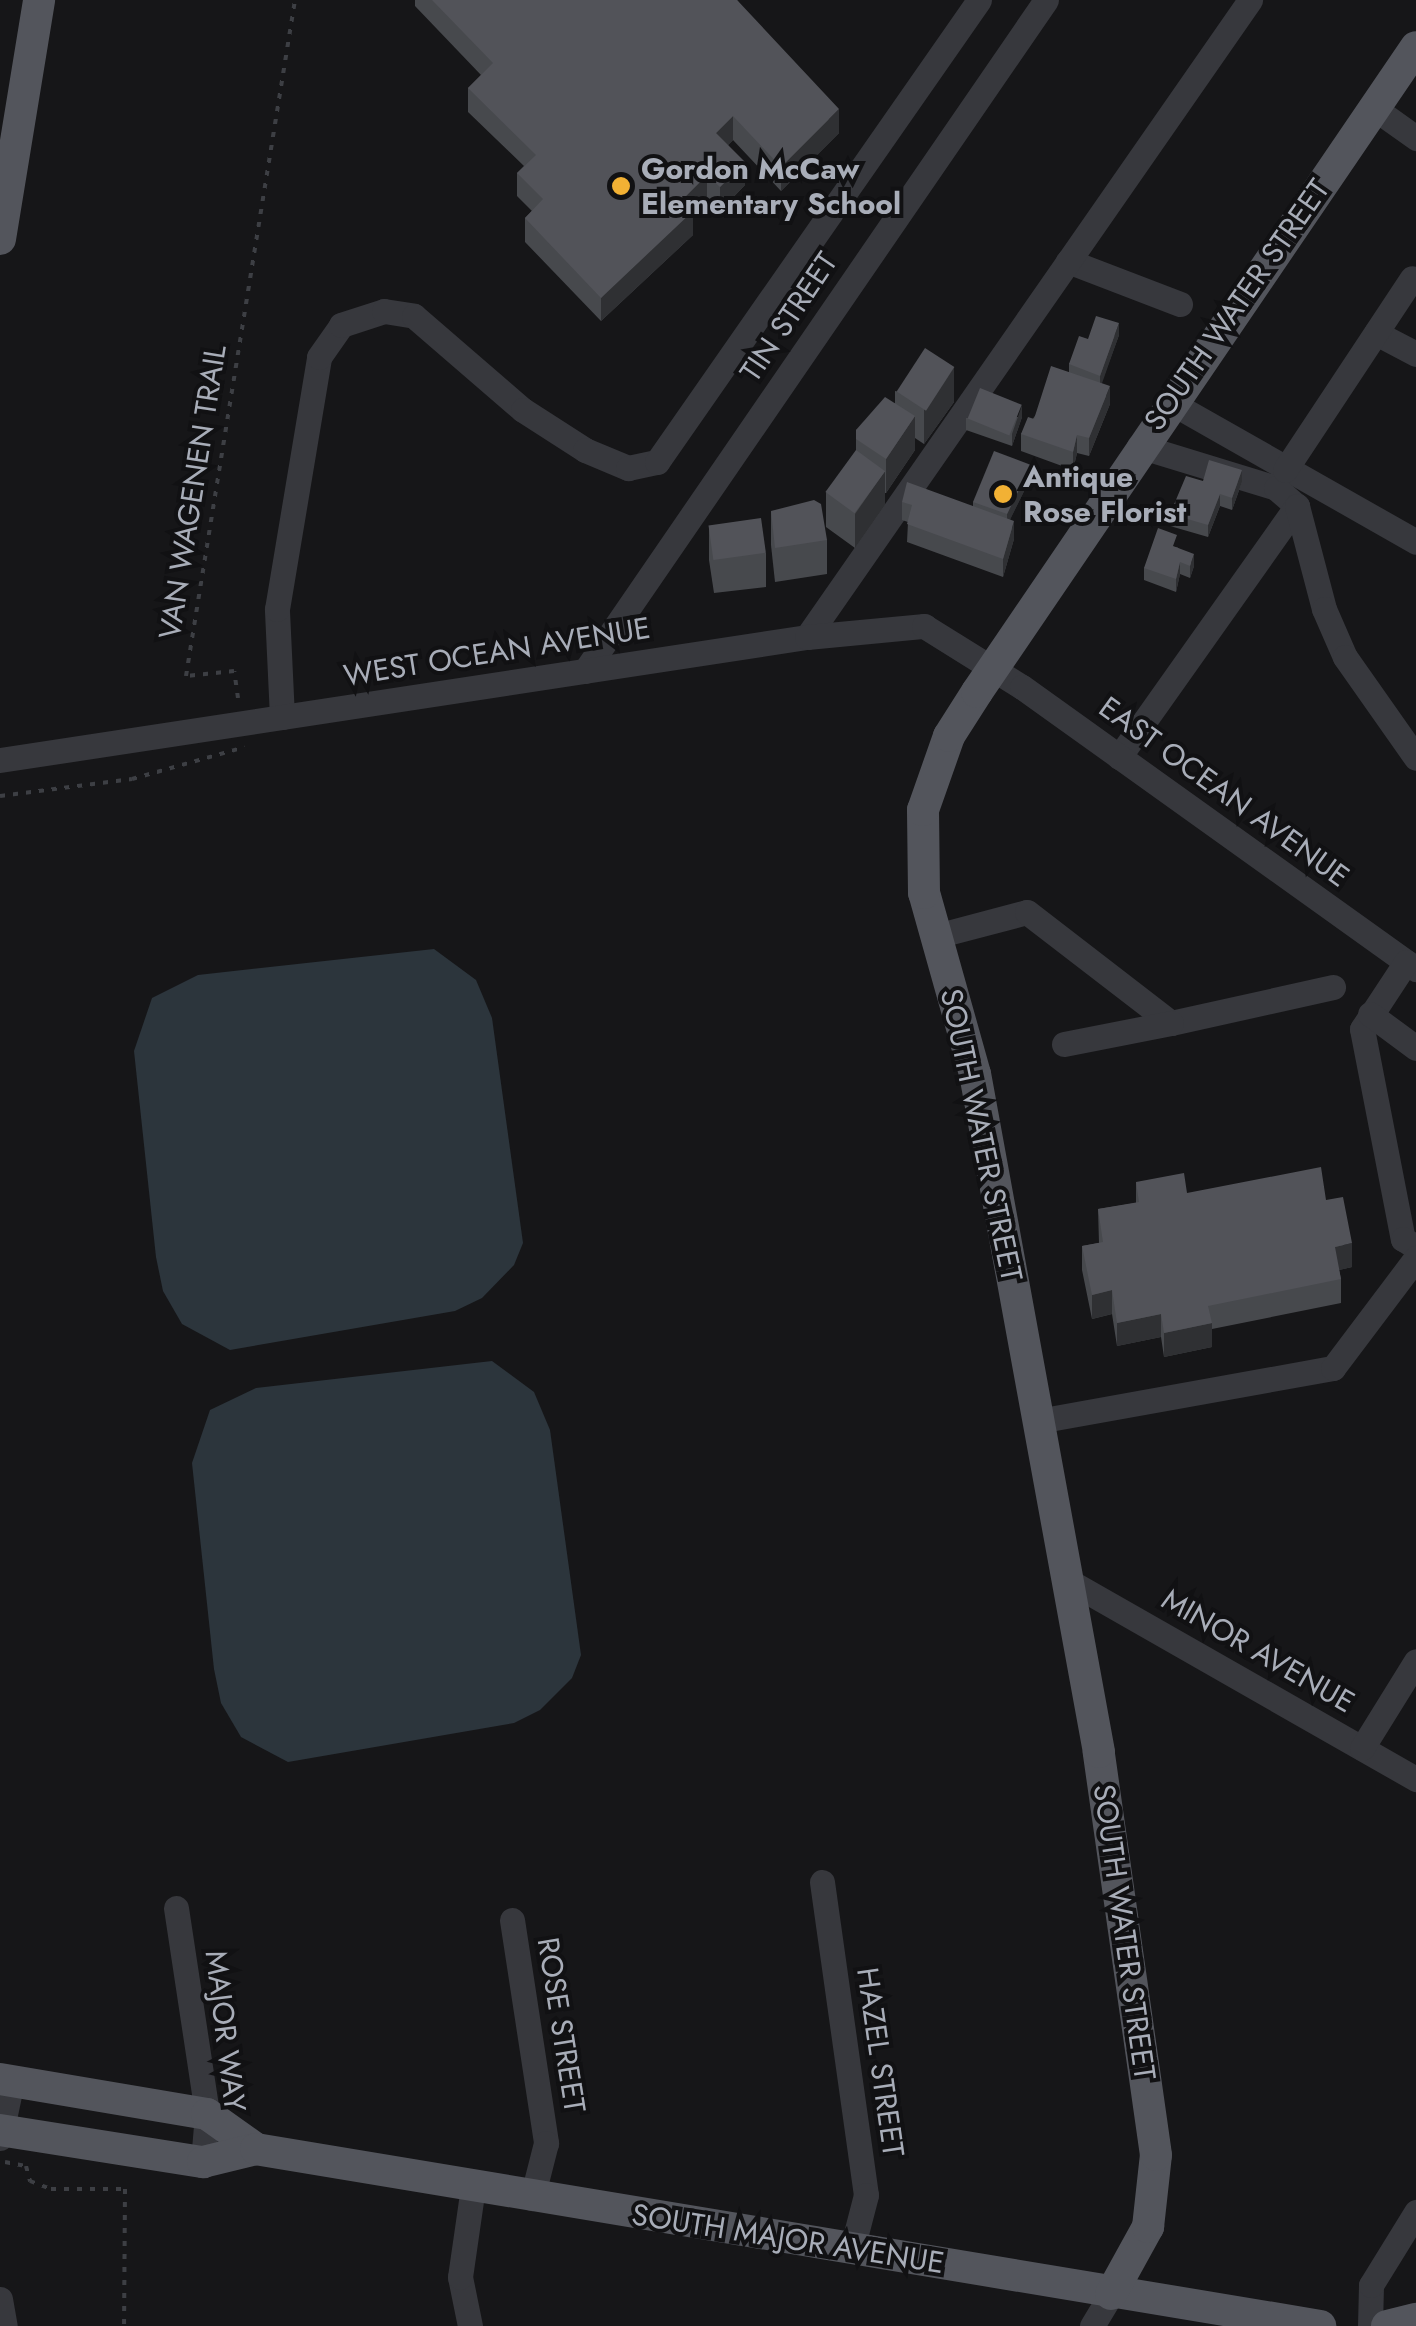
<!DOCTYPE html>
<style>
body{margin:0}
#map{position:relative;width:1416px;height:2326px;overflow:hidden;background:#161618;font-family:Jost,sans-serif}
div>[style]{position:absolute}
.water>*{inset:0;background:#2c353c}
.path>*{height:4px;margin-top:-2px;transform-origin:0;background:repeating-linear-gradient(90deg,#3d3f44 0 5px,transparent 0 13px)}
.minor>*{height:25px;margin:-12.5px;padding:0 12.5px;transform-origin:12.5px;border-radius:12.5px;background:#37383d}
.major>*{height:32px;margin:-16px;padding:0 16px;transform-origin:16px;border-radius:16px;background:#53555c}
.wall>*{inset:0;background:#47494d}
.shaded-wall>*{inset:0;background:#2f3033}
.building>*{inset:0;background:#525359;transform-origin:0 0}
.dots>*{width:28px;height:28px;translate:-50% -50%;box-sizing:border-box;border:5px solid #111113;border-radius:50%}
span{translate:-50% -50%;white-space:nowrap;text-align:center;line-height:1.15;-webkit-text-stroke:8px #111113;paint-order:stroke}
.poi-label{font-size:30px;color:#a8adb8;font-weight:700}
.left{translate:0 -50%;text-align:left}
.street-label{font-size:30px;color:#a8adb8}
</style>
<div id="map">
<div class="water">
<i style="clip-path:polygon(434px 949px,476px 980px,492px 1018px,523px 1243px,514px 1265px,482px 1298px,455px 1311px,230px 1350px,182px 1324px,163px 1291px,156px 1257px,134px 1051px,152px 998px,198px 975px)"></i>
<i style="clip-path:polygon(492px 1361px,534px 1392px,550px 1430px,581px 1655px,572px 1678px,540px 1710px,514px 1723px,288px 1762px,241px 1737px,221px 1703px,214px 1669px,192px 1463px,210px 1410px,256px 1388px)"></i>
</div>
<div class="path">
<i style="left:238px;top:698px;width:27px;rotate:-98deg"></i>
<i style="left:234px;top:671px;width:48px;rotate:174.1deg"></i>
<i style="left:186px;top:676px;width:685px;rotate:-80.84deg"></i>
<i style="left:0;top:796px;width:133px;rotate:-7.3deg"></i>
<i style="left:132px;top:779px;width:117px;rotate:-15.8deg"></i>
<i style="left:5px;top:2162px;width:21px;rotate:11deg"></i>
<i style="left:26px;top:2166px;width:16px;rotate:75deg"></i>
<i style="left:30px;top:2181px;width:22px;rotate:21deg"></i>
<i style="left:51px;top:2189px;width:74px"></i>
<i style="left:125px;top:2189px;width:137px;rotate:90.4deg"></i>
</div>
<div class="minor">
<i style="left:1374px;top:108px;width:52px;rotate:35.5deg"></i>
<i style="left:1068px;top:261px;width:120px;rotate:21deg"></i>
<i style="left:1376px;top:333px;width:45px;rotate:27.7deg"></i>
<i style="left:1170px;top:402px;width:283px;rotate:29.6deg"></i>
<i style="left:1139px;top:446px;width:143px;rotate:17deg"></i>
<i style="left:1276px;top:488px;width:28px;rotate:41deg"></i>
<i style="left:1285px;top:470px;width:230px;rotate:-56.5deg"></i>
<i style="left:807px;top:637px;width:776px;rotate:-55.18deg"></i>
<i style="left:585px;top:671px;width:814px;rotate:-55.51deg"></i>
<i style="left:282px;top:717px;width:108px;rotate:-92.7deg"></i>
<i style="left:277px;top:609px;width:255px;rotate:-80.5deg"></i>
<i style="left:319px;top:357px;width:39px;rotate:-55deg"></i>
<i style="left:341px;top:325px;width:45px;rotate:-18deg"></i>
<i style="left:384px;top:311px;width:30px;rotate:9deg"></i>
<i style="left:414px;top:316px;width:144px;rotate:40.8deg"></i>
<i style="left:523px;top:410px;width:74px;rotate:32.8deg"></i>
<i style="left:585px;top:450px;width:47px;rotate:22.7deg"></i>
<i style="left:628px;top:468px;width:30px;rotate:-12deg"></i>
<i style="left:657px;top:462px;width:563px;rotate:-55.12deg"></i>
<i style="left:1119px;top:757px;width:308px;rotate:-54.7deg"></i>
<i style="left:1297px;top:506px;width:106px;rotate:75.3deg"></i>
<i style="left:1324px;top:609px;width:52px;rotate:66.4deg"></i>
<i style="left:1345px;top:657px;width:123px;rotate:54.9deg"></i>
<i style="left:0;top:760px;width:816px;rotate:-8.67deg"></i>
<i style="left:807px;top:637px;width:118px;rotate:-5.4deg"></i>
<i style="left:924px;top:626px;width:115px;rotate:31.9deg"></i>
<i style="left:1022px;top:687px;width:485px;rotate:35.6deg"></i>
<i style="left:936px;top:936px;width:94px;rotate:-14.8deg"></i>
<i style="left:1027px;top:912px;width:182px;rotate:37.6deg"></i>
<i style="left:1171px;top:1023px;width:166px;rotate:-12.5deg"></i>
<i style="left:1406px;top:962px;width:80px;rotate:123.3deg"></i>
<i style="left:1362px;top:1029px;width:214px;rotate:79deg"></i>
<i style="left:1403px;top:1239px;width:15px;rotate:32deg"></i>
<i style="left:1370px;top:1014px;width:57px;rotate:36.5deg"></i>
<i style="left:1064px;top:1044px;width:109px;rotate:-11.1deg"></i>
<i style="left:1038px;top:1421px;width:300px;rotate:-10.2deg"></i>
<i style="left:1333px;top:1368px;width:138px;rotate:-53deg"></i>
<i style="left:1067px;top:1580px;width:402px;rotate:29.7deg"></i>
<i style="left:1362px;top:1748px;width:102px;rotate:-58.2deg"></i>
<i style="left:822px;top:1882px;width:316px;rotate:82deg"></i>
<i style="left:866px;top:2195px;width:56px;rotate:104.5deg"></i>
<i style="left:176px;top:1908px;width:208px;rotate:81.4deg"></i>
<i style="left:207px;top:2114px;width:48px;rotate:94.8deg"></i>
<i style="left:512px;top:1920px;width:226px;rotate:81.3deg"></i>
<i style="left:546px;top:2143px;width:57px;rotate:104.3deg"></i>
<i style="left:0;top:2138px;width:58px;rotate:-78.1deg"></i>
<i style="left:0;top:2299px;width:27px;rotate:80deg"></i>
<i style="left:470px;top:2326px;width:50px;rotate:-101.5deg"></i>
<i style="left:460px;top:2277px;width:91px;rotate:-81.8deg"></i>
<i style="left:1092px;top:2326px;width:37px;rotate:-59deg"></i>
<i style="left:1370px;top:2326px;width:41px;rotate:-88.6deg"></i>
<i style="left:1371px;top:2285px;width:86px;rotate:-58.3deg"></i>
</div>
<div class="major">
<i style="left:0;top:239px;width:242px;rotate:-80.7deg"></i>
<i style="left:0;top:2079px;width:210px;rotate:9.6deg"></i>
<i style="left:207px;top:2114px;width:60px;rotate:35.5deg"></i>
<i style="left:0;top:2130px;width:206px;rotate:9deg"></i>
<i style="left:203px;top:2162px;width:55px;rotate:-13.8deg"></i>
<i style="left:256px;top:2149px;width:1079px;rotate:9.44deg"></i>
<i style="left:1111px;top:2294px;width:77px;rotate:-61.1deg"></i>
<i style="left:1148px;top:2227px;width:72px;rotate:-83.7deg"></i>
<i style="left:1156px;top:2155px;width:407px;rotate:-98.1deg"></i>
<i style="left:1099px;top:1752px;width:689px;rotate:-100.36deg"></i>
<i style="left:975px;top:1074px;width:188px;rotate:-105.7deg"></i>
<i style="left:924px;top:893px;width:83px;rotate:-90.7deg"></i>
<i style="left:923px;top:810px;width:78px;rotate:-70.6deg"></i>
<i style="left:949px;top:736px;width:52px;rotate:-57.5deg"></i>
<i style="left:977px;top:692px;width:780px;rotate:-55.76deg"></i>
<i style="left:1387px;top:2326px;width:30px;rotate:-14deg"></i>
</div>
<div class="wall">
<i style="clip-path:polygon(415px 0,737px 0,839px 133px,781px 191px,733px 140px,728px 145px,745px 185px,720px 211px,707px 199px,693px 212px,693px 235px,601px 321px,525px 242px,525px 218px,532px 211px,517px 196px,517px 173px,524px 166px,468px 112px,468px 88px,481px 75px,415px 6px)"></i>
<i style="clip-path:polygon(1119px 335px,1101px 384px,1110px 404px,1089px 456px,1077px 453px,1073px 470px,1021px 451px,1021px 434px,1069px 372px,1069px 364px,1088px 339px)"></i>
<i style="clip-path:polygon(895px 391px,954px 402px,924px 444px,915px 438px,915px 450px,886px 493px,885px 493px,885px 505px,855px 548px,826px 527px,826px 493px,856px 451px,856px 430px,895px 403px)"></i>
<i style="clip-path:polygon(1022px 417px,1012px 446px,966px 430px,966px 418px)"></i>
<i style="clip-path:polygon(1031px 477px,1010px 519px,1014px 539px,1003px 577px,907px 542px,908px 522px,902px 520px,902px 502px,973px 506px,973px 502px)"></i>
<i style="clip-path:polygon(1203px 481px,1242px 482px,1232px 510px,1220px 506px,1208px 537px,1170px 526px,1170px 514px)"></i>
<i style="clip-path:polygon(771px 511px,827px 540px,827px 574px,775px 582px,771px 545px)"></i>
<i style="clip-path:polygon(709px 526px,766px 553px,766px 587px,714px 593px,709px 560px)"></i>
<i style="clip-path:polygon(1177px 547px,1194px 566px,1190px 578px,1180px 574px,1176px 592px,1144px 580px,1144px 568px)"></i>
<i style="clip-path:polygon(1136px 1182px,1187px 1193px,1326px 1200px,1352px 1267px,1339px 1270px,1341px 1279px,1341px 1303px,1212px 1329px,1212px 1347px,1164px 1357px,1161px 1337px,1117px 1346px,1112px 1314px,1092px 1319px,1082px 1270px,1082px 1246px,1099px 1243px,1098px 1209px,1136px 1203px)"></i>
</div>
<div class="shaded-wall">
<i style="clip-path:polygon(839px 109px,839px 133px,781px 191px,781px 167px)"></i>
<i style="clip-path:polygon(733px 116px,733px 140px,716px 157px,716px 133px)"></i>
<i style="clip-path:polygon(745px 162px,745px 185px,720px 211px,720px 187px)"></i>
<i style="clip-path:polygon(707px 175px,707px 199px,693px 212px,693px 235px,601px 321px,601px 298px,682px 200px)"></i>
<i style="clip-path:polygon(1119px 323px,1119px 335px,1100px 389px,1100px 376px)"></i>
<i style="clip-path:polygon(954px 367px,954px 402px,924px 444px,924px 410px)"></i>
<i style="clip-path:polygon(1110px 386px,1110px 404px,1089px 456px,1089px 438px)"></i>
<i style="clip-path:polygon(1022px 405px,1022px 417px,1012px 446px,1012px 434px)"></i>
<i style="clip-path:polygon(915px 416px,915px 450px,886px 493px,886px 459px)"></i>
<i style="clip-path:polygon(1077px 435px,1077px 453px,1073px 470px,1073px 452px)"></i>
<i style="clip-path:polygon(1031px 465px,1031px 477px,1007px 526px,1007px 514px)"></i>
<i style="clip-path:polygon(1242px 470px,1242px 482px,1232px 510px,1232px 498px)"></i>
<i style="clip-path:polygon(885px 471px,885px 505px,855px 548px,855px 514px)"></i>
<i style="clip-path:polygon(1220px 494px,1220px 506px,1208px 537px,1208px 525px)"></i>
<i style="clip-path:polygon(1014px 521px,1014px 539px,1003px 577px,1003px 559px)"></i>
<i style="clip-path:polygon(1194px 554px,1194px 566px,1190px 578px,1190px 566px)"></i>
<i style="clip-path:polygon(1180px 562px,1180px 574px,1176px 592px,1176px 579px)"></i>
<i style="clip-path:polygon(1352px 1243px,1352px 1267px,1335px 1271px,1335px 1247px)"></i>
<i style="clip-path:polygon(1112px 1290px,1112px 1314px,1092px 1319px,1092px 1295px)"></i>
<i style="clip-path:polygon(1161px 1314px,1161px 1337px,1117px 1346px,1117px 1323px)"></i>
<i style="clip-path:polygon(1212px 1323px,1212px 1347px,1164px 1357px,1164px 1333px)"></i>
</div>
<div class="building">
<i style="clip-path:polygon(432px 0,737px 0,839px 109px,781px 167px,733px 116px,716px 133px,745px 162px,720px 187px,707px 175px,682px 200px,693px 211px,601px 298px,525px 218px,543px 199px,517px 173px,536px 155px,468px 88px,493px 63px)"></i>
<i style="clip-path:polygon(1096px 316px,1119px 323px,1100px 376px,1069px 364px,1079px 336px,1088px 339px)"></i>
<i style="left:925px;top:348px;width:35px;height:52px;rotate:33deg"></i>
<i style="clip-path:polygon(1051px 366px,1110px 386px,1089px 438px,1077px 435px,1073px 452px,1021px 434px,1028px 417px,1034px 419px)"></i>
<i style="left:980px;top:388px;width:45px;height:33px;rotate:22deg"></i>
<i style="clip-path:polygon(885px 397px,915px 416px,886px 459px,856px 439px,856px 430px)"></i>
<i style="left:856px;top:450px;width:36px;height:52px;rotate:36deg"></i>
<i style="clip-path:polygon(994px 451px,1031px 465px,1007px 514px,973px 502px)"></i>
<i style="clip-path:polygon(1209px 460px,1242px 470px,1232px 498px,1220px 494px,1208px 525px,1170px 514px,1186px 476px,1203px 481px)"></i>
<i style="clip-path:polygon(907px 482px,1014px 521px,1003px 559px,907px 524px,912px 505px,902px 502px)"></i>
<i style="clip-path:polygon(814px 500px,821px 504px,827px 540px,775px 548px,771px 511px)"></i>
<i style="left:761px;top:518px;width:35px;height:53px;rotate:82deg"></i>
<i style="clip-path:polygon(1158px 528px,1177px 535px,1173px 546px,1194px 554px,1190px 566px,1180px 562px,1176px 579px,1144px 568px)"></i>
<i style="clip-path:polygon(1321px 1167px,1326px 1200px,1343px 1197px,1352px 1243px,1335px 1247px,1341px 1279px,1208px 1306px,1212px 1323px,1164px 1333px,1161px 1314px,1117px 1323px,1112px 1290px,1092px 1295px,1082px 1246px,1103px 1242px,1098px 1209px,1139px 1202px,1136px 1182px,1184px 1173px,1187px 1193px)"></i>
</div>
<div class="dots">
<i style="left:621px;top:186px;background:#f2b134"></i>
<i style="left:1003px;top:494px;background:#f2b134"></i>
</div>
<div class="poi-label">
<span class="left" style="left:641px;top:186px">Gordon McCaw<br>Elementary School</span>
<span class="left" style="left:1023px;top:494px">Antique<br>Rose Florist</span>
</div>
<div class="street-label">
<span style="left:1237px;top:305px;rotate:-55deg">SOUTH WATER STREET</span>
<span style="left:789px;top:317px;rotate:-56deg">TIN STREET</span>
<span style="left:193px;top:492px;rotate:-81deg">VAN WAGENEN TRAIL</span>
<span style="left:497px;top:652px;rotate:-9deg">WEST OCEAN AVENUE</span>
<span style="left:1224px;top:792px;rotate:36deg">EAST OCEAN AVENUE</span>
<span style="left:981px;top:1135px;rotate:78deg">SOUTH WATER STREET</span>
<span style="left:1258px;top:1651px;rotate:30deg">MINOR AVENUE</span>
<span style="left:1124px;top:1932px;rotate:82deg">SOUTH WATER STREET</span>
<span style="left:561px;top:2025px;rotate:81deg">ROSE STREET</span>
<span style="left:225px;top:2031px;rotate:83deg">MAJOR WAY</span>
<span style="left:880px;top:2062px;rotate:82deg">HAZEL STREET</span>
<span style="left:788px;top:2239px;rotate:9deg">SOUTH MAJOR AVENUE</span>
</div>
</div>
